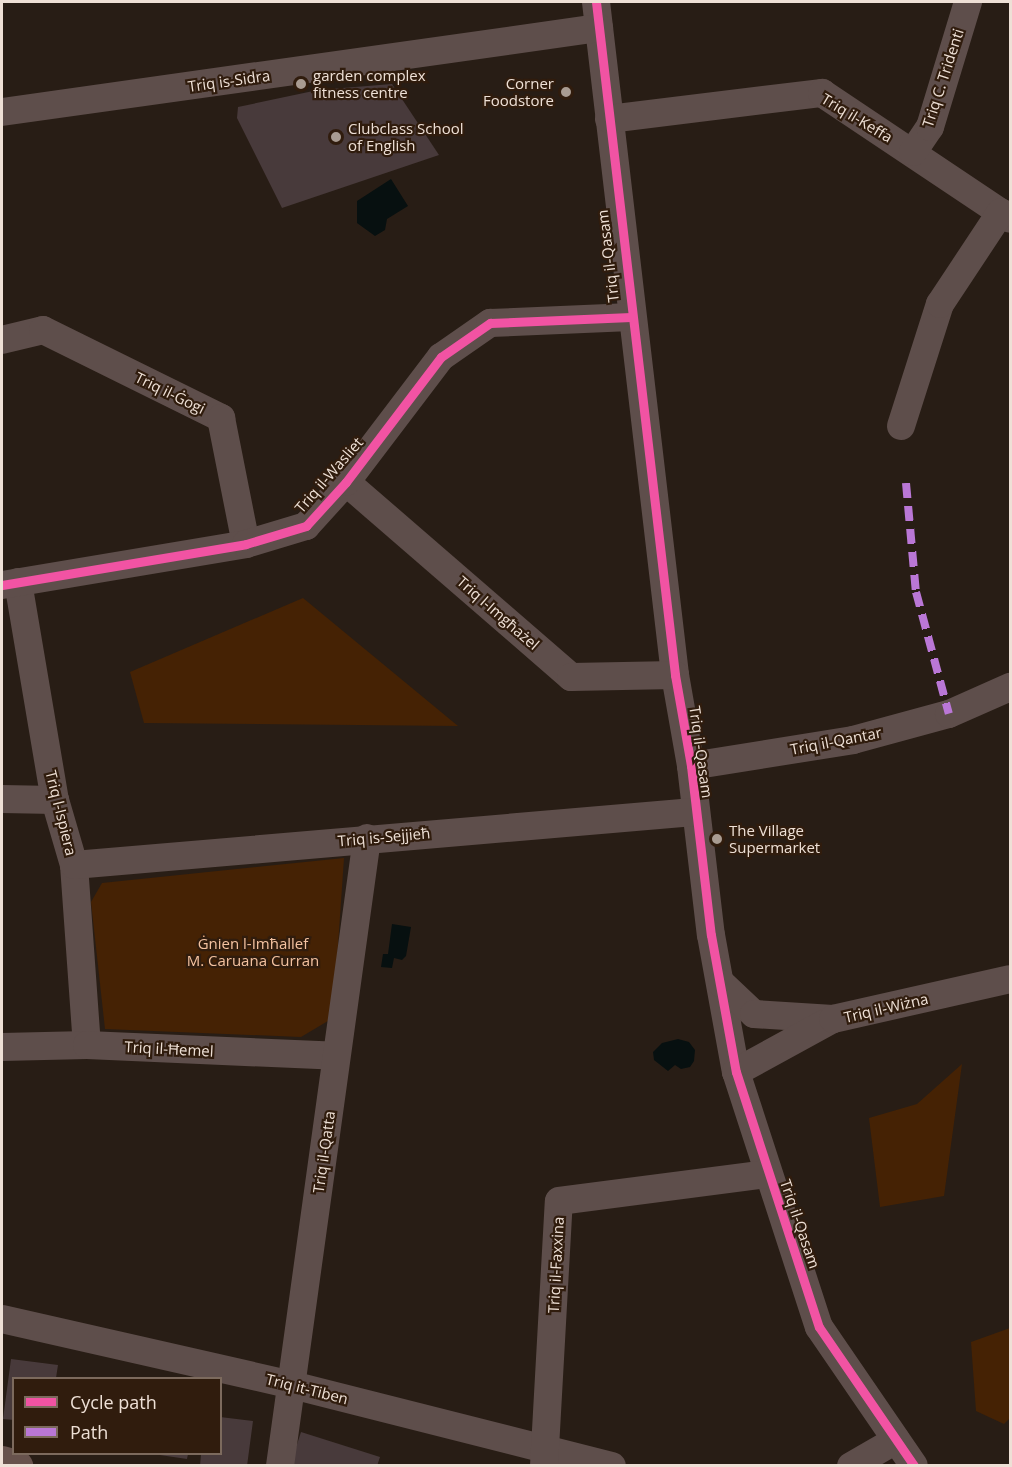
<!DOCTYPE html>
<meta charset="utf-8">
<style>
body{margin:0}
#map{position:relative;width:1012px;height:1467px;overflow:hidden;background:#281d15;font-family:"Open Sans",sans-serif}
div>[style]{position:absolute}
.green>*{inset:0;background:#452204}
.water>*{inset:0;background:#071010}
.building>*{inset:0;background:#483a3b}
.minor>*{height:28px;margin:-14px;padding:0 14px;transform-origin:14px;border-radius:14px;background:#5e4e4b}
.highway>*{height:33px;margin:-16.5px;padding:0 16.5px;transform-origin:16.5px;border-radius:16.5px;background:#67524c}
.quiet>*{height:8px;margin-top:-4px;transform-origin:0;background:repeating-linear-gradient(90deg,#ba77d6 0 15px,transparent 0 23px)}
.cycleway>*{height:9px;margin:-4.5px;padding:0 4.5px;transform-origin:4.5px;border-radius:4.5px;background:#f153a3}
.dots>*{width:16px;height:16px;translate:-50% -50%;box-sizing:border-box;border:3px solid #301c0d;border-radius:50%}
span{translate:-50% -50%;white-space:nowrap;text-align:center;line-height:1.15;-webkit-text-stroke:4.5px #301c0d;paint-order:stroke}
.poi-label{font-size:15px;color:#eee0d6}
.left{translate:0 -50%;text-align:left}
.right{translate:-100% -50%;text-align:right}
.street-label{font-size:15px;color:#eee0d6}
.park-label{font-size:15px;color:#f4c2a0}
.frame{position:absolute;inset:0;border:3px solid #eee0d6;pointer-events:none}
.legend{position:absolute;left:12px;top:1377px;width:210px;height:78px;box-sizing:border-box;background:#301c0d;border:2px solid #7c6a5d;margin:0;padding:8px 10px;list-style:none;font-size:18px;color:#eee0d6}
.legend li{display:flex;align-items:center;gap:12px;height:30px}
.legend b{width:30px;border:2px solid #7c6a5d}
</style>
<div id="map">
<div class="green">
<i style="clip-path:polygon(303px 598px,458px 726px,144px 723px,130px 672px)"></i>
<i style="clip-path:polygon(344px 858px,333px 1018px,301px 1037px,105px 1029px,91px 902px,102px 883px)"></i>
<i style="clip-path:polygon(962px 1064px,944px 1196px,880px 1207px,869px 1118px,917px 1104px)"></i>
<i style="clip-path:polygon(1010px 1328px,1010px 1418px,1004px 1424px,976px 1411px,971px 1342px)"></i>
</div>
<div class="water">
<i style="clip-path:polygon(391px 179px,408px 206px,387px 219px,385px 230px,375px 236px,357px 223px,357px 201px)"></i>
<i style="clip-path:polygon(392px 924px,411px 927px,406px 956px,402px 960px,394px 958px,392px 968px,381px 967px,383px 954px,388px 954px)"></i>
<i style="clip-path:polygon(678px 1039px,689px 1042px,695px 1050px,694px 1061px,690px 1067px,681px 1069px,675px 1065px,668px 1071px,654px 1060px,653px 1052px,662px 1043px)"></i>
</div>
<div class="building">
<i style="clip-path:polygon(392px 84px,439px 155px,282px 208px,237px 118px,238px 107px,318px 90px)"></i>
<i style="clip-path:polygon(11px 1359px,58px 1365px,56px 1378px,14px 1378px,14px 1420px,3px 1419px)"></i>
<i style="clip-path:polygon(220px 1417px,253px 1421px,247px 1466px,200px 1466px,201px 1454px,220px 1454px)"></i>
<i style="clip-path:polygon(301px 1432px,380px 1457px,377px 1466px,290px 1466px)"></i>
<i style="clip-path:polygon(153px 1454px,188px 1454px,187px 1459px)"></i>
</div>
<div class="minor">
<i style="left:596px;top:2px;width:678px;rotate:83.3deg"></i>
<i style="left:675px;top:675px;width:92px;rotate:80deg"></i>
<i style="left:691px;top:766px;width:170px;rotate:83.3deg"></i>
<i style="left:711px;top:935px;width:139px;rotate:79.7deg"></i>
<i style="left:736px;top:1072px;width:268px;rotate:72deg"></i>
<i style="left:819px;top:1327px;width:168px;rotate:55.6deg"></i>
<i style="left:2px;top:112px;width:603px;rotate:-8.01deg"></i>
<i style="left:609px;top:119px;width:215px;rotate:-7deg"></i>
<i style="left:822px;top:93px;width:226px;rotate:33.8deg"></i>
<i style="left:913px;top:152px;width:30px;rotate:-56deg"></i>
<i style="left:930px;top:127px;width:131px;rotate:-73.1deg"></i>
<i style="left:2px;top:340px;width:42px;rotate:-13.7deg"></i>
<i style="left:43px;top:330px;width:199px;rotate:26.3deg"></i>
<i style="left:221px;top:418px;width:128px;rotate:78.8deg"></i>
<i style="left:901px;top:426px;width:128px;rotate:-72.3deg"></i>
<i style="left:940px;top:304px;width:110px;rotate:-56.5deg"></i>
<i style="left:346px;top:482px;width:298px;rotate:40.9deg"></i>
<i style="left:571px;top:677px;width:104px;rotate:-1.1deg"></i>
<i style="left:18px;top:582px;width:221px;rotate:80.4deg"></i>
<i style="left:55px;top:800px;width:68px;rotate:73.7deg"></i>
<i style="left:74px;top:865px;width:180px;rotate:85.9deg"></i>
<i style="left:2px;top:585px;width:247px;rotate:-9.5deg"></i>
<i style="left:246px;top:544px;width:63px;rotate:-16.7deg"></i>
<i style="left:306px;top:526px;width:59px;rotate:-47.7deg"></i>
<i style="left:346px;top:482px;width:157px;rotate:-52.8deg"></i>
<i style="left:441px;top:357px;width:60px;rotate:-34.8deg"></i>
<i style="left:490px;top:323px;width:141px;rotate:-2.4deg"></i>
<i style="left:691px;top:766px;width:164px;rotate:-9.1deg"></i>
<i style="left:853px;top:740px;width:99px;rotate:-15.2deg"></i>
<i style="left:949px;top:714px;width:67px;rotate:-23.9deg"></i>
<i style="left:2px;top:799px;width:53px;rotate:1.1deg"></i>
<i style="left:74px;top:865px;width:622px;rotate:-4.89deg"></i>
<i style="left:722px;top:984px;width:44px;rotate:43.2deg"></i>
<i style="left:754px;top:1014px;width:79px;rotate:3.6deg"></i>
<i style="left:2px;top:1047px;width:85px;rotate:-1.3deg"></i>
<i style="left:87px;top:1045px;width:249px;rotate:2.5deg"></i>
<i style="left:736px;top:1072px;width:111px;rotate:-28.7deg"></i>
<i style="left:833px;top:1019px;width:181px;rotate:-12.7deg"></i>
<i style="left:2px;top:1319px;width:297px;rotate:12.8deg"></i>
<i style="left:292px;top:1385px;width:330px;rotate:14.2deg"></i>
<i style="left:280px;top:1466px;width:634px;rotate:-82.11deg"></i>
<i style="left:544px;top:1466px;width:265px;rotate:-86.8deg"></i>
<i style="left:559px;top:1201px;width:210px;rotate:-7.4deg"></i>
<i style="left:851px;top:1466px;width:52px;rotate:-30deg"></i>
</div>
<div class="highway">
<i style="left:2px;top:1462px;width:15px;rotate:16deg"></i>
</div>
<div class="quiet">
<i style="left:906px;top:483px;width:109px;rotate:84.8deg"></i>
<i style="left:916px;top:592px;width:126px;rotate:74.9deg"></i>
</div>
<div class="cycleway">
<i style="left:596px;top:2px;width:678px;rotate:83.3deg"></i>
<i style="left:675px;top:675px;width:92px;rotate:80deg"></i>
<i style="left:691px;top:766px;width:170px;rotate:83.3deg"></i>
<i style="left:711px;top:935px;width:139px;rotate:79.7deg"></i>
<i style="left:736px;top:1072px;width:268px;rotate:72deg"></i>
<i style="left:819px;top:1327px;width:168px;rotate:55.6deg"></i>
<i style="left:2px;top:585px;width:247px;rotate:-9.5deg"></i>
<i style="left:246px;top:544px;width:63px;rotate:-16.7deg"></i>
<i style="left:306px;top:526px;width:59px;rotate:-47.7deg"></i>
<i style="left:346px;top:482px;width:157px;rotate:-52.8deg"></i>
<i style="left:441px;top:357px;width:60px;rotate:-34.8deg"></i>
<i style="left:490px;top:323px;width:141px;rotate:-2.4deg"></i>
</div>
<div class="dots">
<i style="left:301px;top:84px;background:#a99c92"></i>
<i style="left:566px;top:92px;background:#a99c92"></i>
<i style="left:336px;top:137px;background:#a99c92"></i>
<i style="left:717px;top:839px;background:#a99c92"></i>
</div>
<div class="poi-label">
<span class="left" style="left:313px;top:84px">garden complex<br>fitness centre</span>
<span class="right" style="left:554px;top:92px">Corner<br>Foodstore</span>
<span class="left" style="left:348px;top:137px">Clubclass School<br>of English</span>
<span class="left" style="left:729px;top:839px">The Village<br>Supermarket</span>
</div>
<div class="street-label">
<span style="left:943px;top:78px;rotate:-72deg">Triq C. Tridenti</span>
<span style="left:229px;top:81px;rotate:-8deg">Triq is-Sidra</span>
<span style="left:857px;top:118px;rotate:31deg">Triq il-Keffa</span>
<span style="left:608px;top:256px;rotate:-97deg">Triq il-Qasam</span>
<span style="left:170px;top:393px;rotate:26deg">Triq il-Ġogi</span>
<span style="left:329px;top:475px;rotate:-49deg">Triq il-Wasliet</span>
<span style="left:498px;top:613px;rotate:41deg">Triq l-Imgħażel</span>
<span style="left:836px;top:741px;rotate:-11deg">Triq il-Qantar</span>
<span style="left:701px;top:752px;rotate:82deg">Triq il-Qasam</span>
<span style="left:61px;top:813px;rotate:76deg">Triq l-Ispiera</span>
<span style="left:384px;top:837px;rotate:-5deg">Triq is-Sejjieħ</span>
<span style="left:886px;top:1008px;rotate:-13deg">Triq il-Wiżna</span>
<span style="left:169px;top:1049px;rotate:3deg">Triq il-Ħemel</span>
<span style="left:324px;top:1152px;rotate:-82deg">Triq il-Qatta</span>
<span style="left:800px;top:1224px;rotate:71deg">Triq il-Qasam</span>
<span style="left:556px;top:1265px;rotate:-87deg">Triq il-Faxxina</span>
<span style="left:307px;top:1389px;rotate:14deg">Triq it-Tiben</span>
</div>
<div class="park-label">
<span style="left:253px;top:952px">Ġnien l-Imħallef<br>M. Caruana Curran</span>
</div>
<div class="frame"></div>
<ul class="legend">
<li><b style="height:8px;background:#f153a3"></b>Cycle path</li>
<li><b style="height:8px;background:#ba77d6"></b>Path</li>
</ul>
</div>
